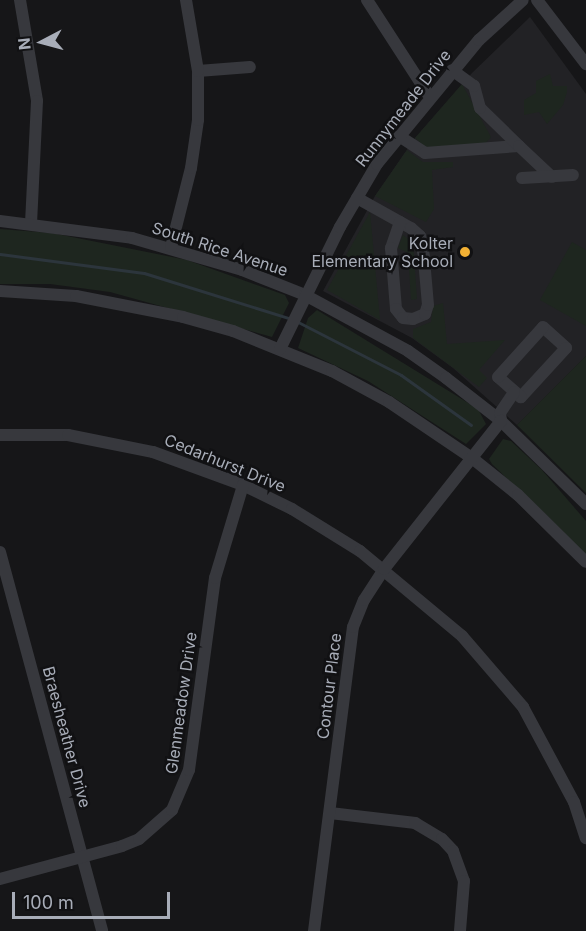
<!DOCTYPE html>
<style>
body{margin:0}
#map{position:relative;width:586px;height:931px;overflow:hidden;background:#161618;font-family:Inter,sans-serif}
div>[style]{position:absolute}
.built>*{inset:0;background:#222225}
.green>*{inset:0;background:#1e261f}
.stream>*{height:3px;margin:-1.5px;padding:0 1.5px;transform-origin:1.5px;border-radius:1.5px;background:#2c353c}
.minor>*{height:12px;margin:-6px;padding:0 6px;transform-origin:6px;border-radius:6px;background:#37383d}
.dots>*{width:16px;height:16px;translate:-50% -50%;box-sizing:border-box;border:3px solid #111113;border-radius:50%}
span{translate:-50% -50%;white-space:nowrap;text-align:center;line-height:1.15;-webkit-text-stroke:5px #111113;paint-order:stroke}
.street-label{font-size:16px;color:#a8adb8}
.poi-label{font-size:16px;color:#a8adb8}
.right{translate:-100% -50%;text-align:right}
.north{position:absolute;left:12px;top:12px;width:60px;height:60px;-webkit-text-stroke:4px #111113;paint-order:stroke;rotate:264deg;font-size:16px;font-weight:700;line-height:24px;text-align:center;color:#a8adb8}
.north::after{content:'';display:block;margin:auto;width:21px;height:27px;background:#a8adb8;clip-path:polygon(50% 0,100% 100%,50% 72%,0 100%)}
.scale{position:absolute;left:12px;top:892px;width:158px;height:27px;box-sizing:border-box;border:3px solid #a8adb8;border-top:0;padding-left:8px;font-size:18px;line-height:21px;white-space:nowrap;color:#a8adb8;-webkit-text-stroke:4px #111113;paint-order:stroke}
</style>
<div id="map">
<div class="built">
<i style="clip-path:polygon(530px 17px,586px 94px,586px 356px,517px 425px,453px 368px,412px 338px,323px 291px,375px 196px,415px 138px,472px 73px)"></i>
</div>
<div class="green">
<i style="clip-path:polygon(550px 74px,553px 86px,567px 86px,567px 92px,563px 105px,547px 124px,539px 112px,524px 115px,524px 100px,536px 93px,536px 81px)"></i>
<i style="clip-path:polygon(462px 84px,491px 137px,485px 144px,430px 149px,424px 146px,415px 138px)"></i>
<i style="clip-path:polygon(407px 150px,423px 162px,453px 162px,453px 167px,432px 170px,434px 209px,426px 222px,375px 196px)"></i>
<i style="clip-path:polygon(370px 212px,380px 320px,327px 290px)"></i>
<i style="clip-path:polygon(0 229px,52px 233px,187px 260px,285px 295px,289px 303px,272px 337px,110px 292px,50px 284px,0 284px)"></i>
<i style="clip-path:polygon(403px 235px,413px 242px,417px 299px,411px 300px,408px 253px,398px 248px)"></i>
<i style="clip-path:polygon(572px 242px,586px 250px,586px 326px,540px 300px)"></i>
<i style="clip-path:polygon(443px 303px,447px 344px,505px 340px,479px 370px,487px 378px,479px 387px,413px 338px,413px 329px,431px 322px,433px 306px)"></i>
<i style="clip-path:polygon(317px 310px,478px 409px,486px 424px,466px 444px,368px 381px,298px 348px,308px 318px)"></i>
<i style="clip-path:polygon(586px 356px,586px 493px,517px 425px)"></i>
<i style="clip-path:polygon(503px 439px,511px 441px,542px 470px,586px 521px,586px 555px,492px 464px,489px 459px)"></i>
</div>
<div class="stream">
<i style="left:0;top:254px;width:145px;rotate:7.5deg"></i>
<i style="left:144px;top:273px;width:155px;rotate:17.3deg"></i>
<i style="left:298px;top:322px;width:116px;rotate:27.2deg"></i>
<i style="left:401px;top:375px;width:86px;rotate:35.5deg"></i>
</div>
<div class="minor">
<i style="left:20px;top:0;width:102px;rotate:80.4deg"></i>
<i style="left:37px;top:101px;width:121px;rotate:92.8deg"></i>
<i style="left:367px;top:0;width:114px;rotate:57.1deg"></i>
<i style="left:537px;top:0;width:81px;rotate:52.6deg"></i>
<i style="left:198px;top:71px;width:52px;rotate:-4.4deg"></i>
<i style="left:399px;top:136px;width:31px;rotate:33deg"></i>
<i style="left:425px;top:153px;width:94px;rotate:-4.3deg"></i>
<i style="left:519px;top:146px;width:54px;rotate:-135.7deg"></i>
<i style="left:480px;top:108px;width:23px;rotate:-105deg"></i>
<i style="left:474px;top:86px;width:27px;rotate:-144deg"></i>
<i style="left:519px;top:146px;width:45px;rotate:43.2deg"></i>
<i style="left:522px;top:178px;width:51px;rotate:-3.4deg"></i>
<i style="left:357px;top:198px;width:62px;rotate:29.1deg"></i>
<i style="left:411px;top:228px;width:12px;rotate:42deg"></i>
<i style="left:420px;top:236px;width:20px;rotate:79deg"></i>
<i style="left:0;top:221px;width:133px;rotate:7.3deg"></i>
<i style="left:132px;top:238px;width:115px;rotate:16.2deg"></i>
<i style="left:242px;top:270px;width:68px;rotate:21.6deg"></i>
<i style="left:305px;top:295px;width:117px;rotate:28.5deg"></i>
<i style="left:408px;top:351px;width:47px;rotate:35.4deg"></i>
<i style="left:446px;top:378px;width:70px;rotate:38deg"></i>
<i style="left:501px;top:421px;width:119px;rotate:44.3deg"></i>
<i style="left:400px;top:222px;width:28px;rotate:109deg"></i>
<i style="left:391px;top:248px;width:61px;rotate:85.3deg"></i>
<i style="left:396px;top:309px;width:11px;rotate:52deg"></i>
<i style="left:403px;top:318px;width:10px;rotate:6deg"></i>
<i style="left:413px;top:319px;width:13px;rotate:-23deg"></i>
<i style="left:425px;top:314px;width:9px;rotate:-72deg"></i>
<i style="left:428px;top:305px;width:36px;rotate:-95deg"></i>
<i style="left:171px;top:247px;width:81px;rotate:-75.8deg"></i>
<i style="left:191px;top:168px;width:49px;rotate:-81.7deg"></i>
<i style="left:198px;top:120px;width:49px;rotate:-90deg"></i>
<i style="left:198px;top:71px;width:72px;rotate:-99.6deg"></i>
<i style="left:0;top:291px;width:76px;rotate:3.8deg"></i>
<i style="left:76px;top:296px;width:109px;rotate:11.1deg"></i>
<i style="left:183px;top:317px;width:52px;rotate:15.6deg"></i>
<i style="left:233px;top:331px;width:107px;rotate:22deg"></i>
<i style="left:332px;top:371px;width:65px;rotate:28.5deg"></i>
<i style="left:389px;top:402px;width:100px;rotate:34deg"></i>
<i style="left:472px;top:458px;width:59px;rotate:38.8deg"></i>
<i style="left:518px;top:495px;width:95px;rotate:44.6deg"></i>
<i style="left:543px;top:327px;width:31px;rotate:42deg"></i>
<i style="left:566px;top:348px;width:67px;rotate:132.6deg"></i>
<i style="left:521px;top:397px;width:30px;rotate:-139deg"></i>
<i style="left:498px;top:377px;width:67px;rotate:-48deg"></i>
<i style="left:280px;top:349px;width:136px;rotate:-63.8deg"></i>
<i style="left:340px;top:227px;width:73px;rotate:-59.6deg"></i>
<i style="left:377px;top:164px;width:161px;rotate:-50.6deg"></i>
<i style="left:479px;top:40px;width:59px;rotate:-42.3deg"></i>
<i style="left:501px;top:421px;width:8px;rotate:-97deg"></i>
<i style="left:500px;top:413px;width:25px;rotate:-56deg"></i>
<i style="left:0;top:435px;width:68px"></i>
<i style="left:68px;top:435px;width:87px;rotate:11.3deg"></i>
<i style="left:153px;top:452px;width:96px;rotate:20.1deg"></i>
<i style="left:243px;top:485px;width:55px;rotate:26.1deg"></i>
<i style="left:292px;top:509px;width:80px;rotate:31.7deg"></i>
<i style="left:360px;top:551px;width:133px;rotate:39.8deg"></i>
<i style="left:462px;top:636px;width:94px;rotate:49.3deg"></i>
<i style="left:523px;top:707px;width:108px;rotate:61.8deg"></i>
<i style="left:574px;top:802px;width:38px;rotate:72deg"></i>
<i style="left:0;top:552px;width:392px;rotate:74.9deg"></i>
<i style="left:330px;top:813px;width:86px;rotate:6.7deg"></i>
<i style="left:415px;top:823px;width:31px;rotate:31deg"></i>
<i style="left:442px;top:839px;width:16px;rotate:47deg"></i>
<i style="left:453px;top:851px;width:32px;rotate:70deg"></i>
<i style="left:464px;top:881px;width:50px;rotate:94.6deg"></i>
<i style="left:0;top:879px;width:126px;rotate:-15.1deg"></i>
<i style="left:122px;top:846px;width:18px;rotate:-22deg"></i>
<i style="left:139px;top:839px;width:44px;rotate:-41.3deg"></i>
<i style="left:172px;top:810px;width:43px;rotate:-67deg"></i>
<i style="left:189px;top:770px;width:194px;rotate:-82.3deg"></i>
<i style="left:215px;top:578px;width:97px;rotate:-73.2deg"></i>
<i style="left:314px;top:931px;width:306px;rotate:-82.7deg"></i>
<i style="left:353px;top:627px;width:29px;rotate:-68deg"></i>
<i style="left:364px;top:600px;width:37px;rotate:-57deg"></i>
<i style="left:384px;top:569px;width:189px;rotate:-51.7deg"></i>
</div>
<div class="dots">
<i style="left:465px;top:252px;background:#f2b134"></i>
</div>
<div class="street-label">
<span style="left:403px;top:108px;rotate:-52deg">Runnymeade Drive</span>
<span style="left:220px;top:249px;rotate:18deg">South Rice Avenue</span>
<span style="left:225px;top:463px;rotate:22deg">Cedarhurst Drive</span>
<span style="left:329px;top:686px;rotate:-83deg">Contour Place</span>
<span style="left:181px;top:703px;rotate:-82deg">Glenmeadow Drive</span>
<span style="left:67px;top:737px;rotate:75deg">Braesheather Drive</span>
</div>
<div class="poi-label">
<span class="right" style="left:453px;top:252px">Kolter<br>Elementary School</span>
</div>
<div class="north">N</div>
<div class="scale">100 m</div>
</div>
